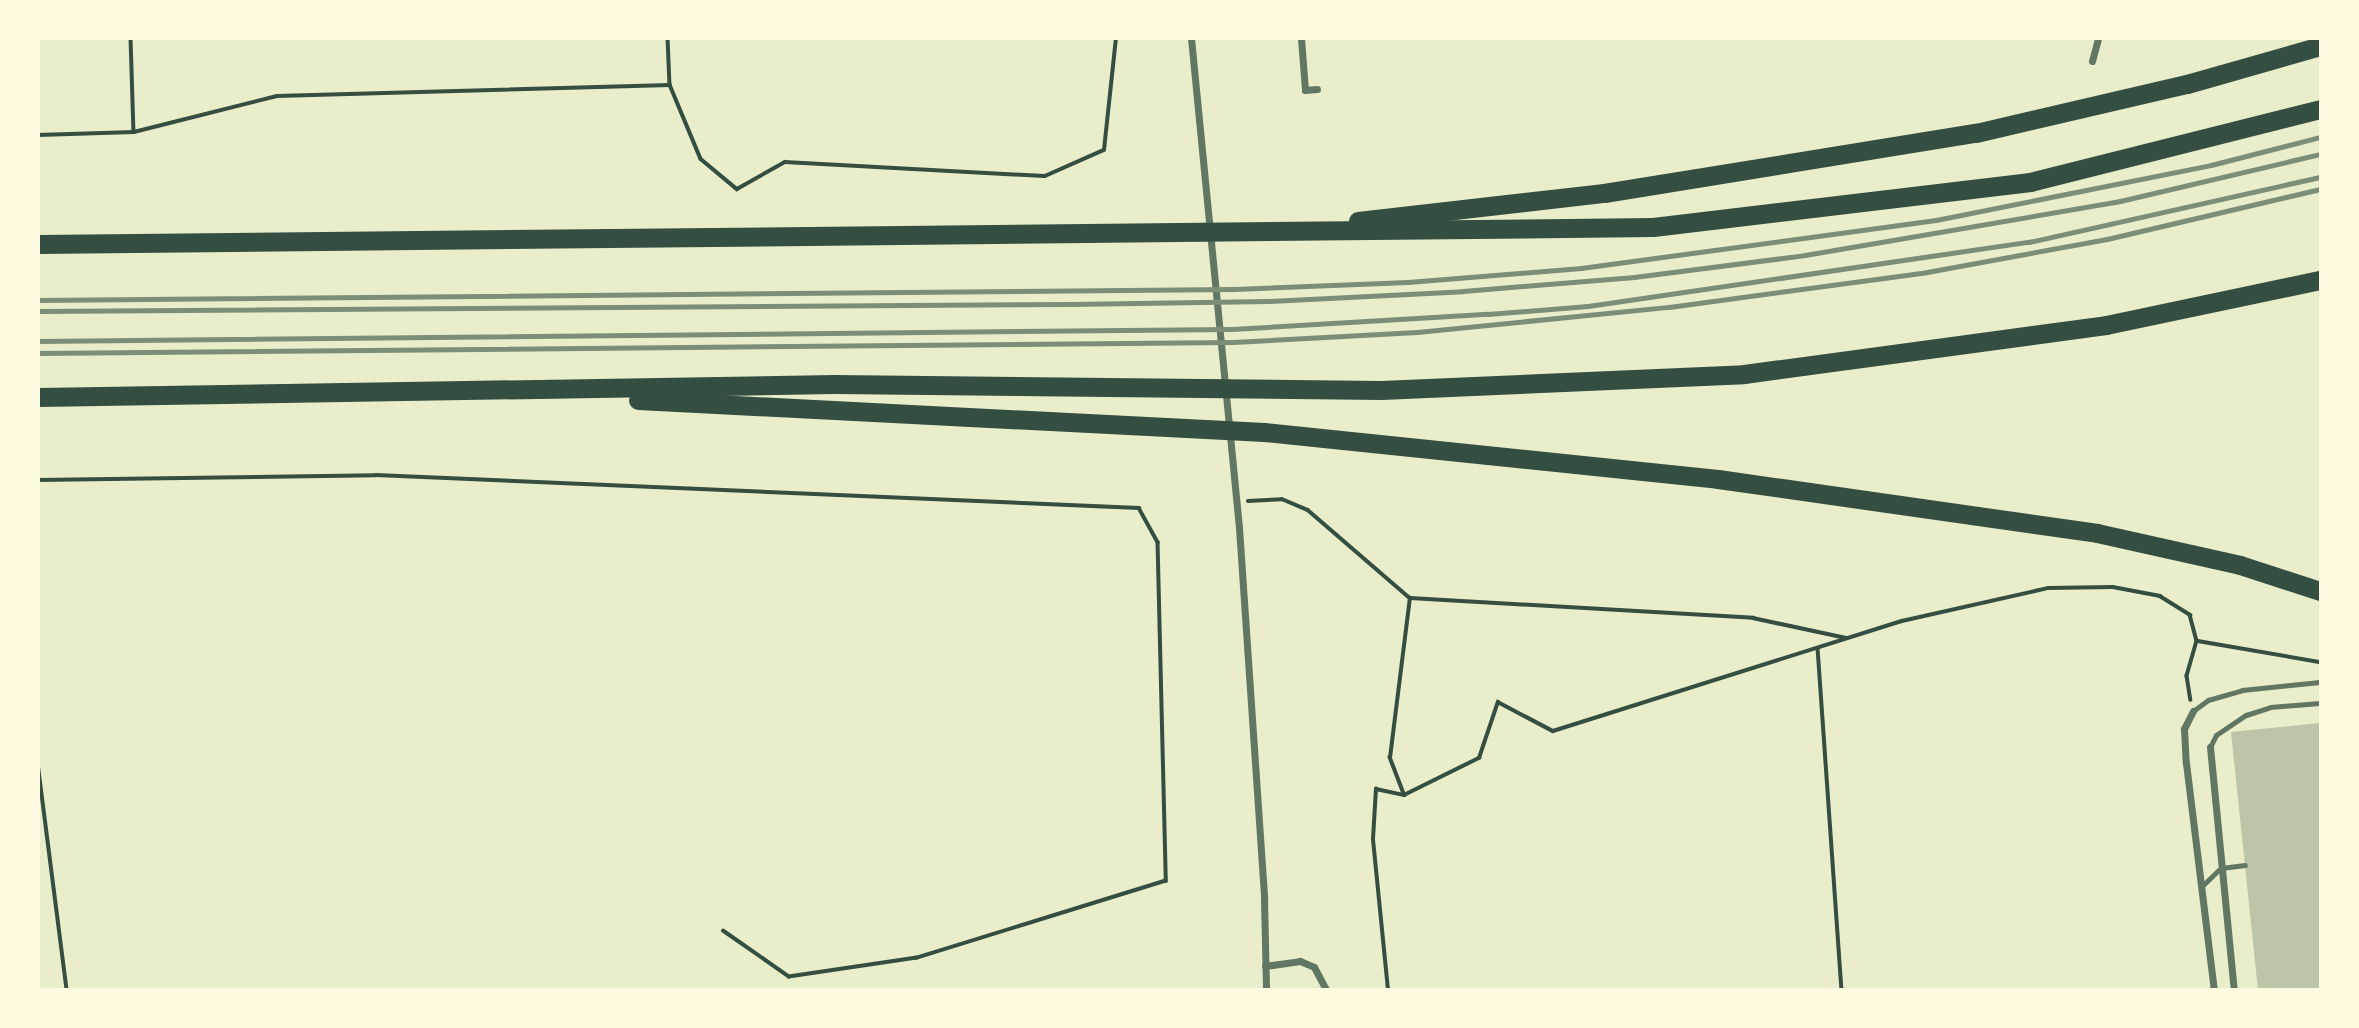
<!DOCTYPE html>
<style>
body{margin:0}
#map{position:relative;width:2359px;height:1028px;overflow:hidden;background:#e9edc9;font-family:"Archivo Narrow",sans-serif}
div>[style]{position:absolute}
.building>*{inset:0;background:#bcc5a7}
.path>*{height:3.5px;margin:-1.75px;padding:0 1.75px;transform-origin:1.75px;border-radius:1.75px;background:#344e41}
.service>*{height:5px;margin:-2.5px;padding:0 2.5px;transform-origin:2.5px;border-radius:2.5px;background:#617663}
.minor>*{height:7px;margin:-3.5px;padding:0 3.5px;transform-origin:3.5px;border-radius:3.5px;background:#617663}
.motorway>*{height:19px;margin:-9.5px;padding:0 9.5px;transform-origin:9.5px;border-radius:9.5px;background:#344e41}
.rail>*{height:5px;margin:-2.5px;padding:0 2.5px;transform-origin:2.5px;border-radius:2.5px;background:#7c8e77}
span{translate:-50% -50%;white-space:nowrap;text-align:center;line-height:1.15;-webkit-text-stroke:5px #fefae0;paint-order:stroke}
.frame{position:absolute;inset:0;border:40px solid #fefae0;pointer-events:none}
</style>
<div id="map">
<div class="building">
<i style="clip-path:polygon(2320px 723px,2320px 990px,2258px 990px,2231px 732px)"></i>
</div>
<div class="path">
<i style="left:131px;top:38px;width:94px;rotate:88.2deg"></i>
<i style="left:668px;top:38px;width:47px;rotate:87.6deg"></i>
<i style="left:38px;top:135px;width:96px;rotate:-1.8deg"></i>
<i style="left:134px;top:132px;width:147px;rotate:-14.1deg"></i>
<i style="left:277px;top:96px;width:393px;rotate:-1.6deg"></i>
<i style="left:670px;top:85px;width:80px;rotate:67.3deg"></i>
<i style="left:701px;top:159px;width:47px;rotate:39.8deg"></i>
<i style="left:737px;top:189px;width:55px;rotate:-29.4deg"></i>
<i style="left:785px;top:162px;width:260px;rotate:3.1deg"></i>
<i style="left:1045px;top:176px;width:64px;rotate:-23.8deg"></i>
<i style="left:1104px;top:150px;width:113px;rotate:-83.9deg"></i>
<i style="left:38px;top:480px;width:338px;rotate:-0.8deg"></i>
<i style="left:376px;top:475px;width:764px;rotate:2.48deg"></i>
<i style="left:1139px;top:508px;width:39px;rotate:61deg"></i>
<i style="left:1158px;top:542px;width:339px;rotate:88.6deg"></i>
<i style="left:1166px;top:881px;width:261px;rotate:162.8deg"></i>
<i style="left:917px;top:958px;width:129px;rotate:171.6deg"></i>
<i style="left:789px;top:977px;width:80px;rotate:-145.1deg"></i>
<i style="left:1248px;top:501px;width:34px;rotate:-3deg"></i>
<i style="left:1282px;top:499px;width:28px;rotate:23deg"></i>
<i style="left:1308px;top:510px;width:135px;rotate:40.8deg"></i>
<i style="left:1410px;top:598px;width:344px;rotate:3.3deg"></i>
<i style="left:1753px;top:618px;width:95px;rotate:12.1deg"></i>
<i style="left:2198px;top:641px;width:124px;rotate:9.8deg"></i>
<i style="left:1818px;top:648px;width:343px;rotate:86deg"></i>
<i style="left:38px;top:763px;width:229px;rotate:82.7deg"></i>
<i style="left:1404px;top:795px;width:40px;rotate:-111deg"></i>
<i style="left:1390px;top:758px;width:161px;rotate:-82.9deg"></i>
<i style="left:1388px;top:990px;width:152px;rotate:-95.7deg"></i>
<i style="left:1373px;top:839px;width:50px;rotate:-86.6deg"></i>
<i style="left:1376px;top:789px;width:29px;rotate:12deg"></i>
<i style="left:1404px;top:795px;width:84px;rotate:-26.3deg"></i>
<i style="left:1479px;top:758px;width:59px;rotate:-71.3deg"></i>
<i style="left:1498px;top:702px;width:62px;rotate:27.8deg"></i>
<i style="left:1553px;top:731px;width:366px;rotate:-17.5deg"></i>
<i style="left:1902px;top:621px;width:150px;rotate:-12.7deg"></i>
<i style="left:2048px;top:588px;width:65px;rotate:-0.9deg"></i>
<i style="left:2113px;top:587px;width:48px;rotate:10.8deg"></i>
<i style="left:2160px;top:596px;width:36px;rotate:32deg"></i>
<i style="left:2190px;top:615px;width:27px;rotate:75deg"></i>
<i style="left:2197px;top:641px;width:36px;rotate:106deg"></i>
<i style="left:2187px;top:676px;width:24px;rotate:81deg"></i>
</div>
<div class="service">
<i style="left:2193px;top:711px;width:19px;rotate:-36deg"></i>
<i style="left:2208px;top:700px;width:35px;rotate:-16deg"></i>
<i style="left:2242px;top:690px;width:78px;rotate:-5.9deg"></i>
<i style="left:2210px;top:747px;width:13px;rotate:-63deg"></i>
<i style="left:2216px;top:735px;width:36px;rotate:-34deg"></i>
<i style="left:2246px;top:715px;width:25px;rotate:-18deg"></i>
<i style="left:2270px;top:707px;width:50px;rotate:-4.6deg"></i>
<i style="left:2201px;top:887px;width:28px;rotate:-44deg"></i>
<i style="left:2221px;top:868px;width:24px;rotate:-7deg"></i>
</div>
<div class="minor">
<i style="left:1191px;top:38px;width:492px;rotate:84.4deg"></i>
<i style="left:1239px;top:528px;width:372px;rotate:86.1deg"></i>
<i style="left:1264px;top:899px;width:91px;rotate:88.7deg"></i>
<i style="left:1301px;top:38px;width:52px;rotate:85.6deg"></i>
<i style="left:1305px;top:90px;width:12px;rotate:-5deg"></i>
<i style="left:2092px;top:61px;width:24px;rotate:-75deg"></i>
<i style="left:2193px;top:711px;width:20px;rotate:117deg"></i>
<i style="left:2184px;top:729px;width:34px;rotate:87deg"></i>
<i style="left:2186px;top:763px;width:229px;rotate:83deg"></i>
<i style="left:2210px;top:747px;width:244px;rotate:84.4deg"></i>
<i style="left:1265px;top:966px;width:35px;rotate:-8deg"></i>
<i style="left:1300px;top:961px;width:15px;rotate:23deg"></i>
<i style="left:1314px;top:967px;width:26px;rotate:62deg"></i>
</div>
<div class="motorway">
<i style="left:1358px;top:221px;width:248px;rotate:-6.5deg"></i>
<i style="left:1604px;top:193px;width:377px;rotate:-9.2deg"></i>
<i style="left:1976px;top:133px;width:217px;rotate:-13.1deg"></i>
<i style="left:2187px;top:84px;width:138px;rotate:-15.9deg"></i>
<i style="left:38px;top:244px;width:1615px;rotate:-0.6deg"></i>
<i style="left:1653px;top:227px;width:380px;rotate:-6.8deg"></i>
<i style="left:2030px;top:182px;width:299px;rotate:-14.1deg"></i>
<i style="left:38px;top:397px;width:797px;rotate:-0.93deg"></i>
<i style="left:835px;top:384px;width:546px;rotate:0.63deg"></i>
<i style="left:1381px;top:390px;width:363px;rotate:-2.5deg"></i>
<i style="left:1744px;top:374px;width:365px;rotate:-7.7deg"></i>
<i style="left:2106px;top:325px;width:219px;rotate:-11.9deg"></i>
<i style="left:638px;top:400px;width:627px;rotate:2.93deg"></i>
<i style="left:1264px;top:432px;width:456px;rotate:5.9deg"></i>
<i style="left:1718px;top:479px;width:383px;rotate:8.1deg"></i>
<i style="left:2097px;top:533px;width:147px;rotate:12.6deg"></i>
<i style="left:2240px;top:565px;width:84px;rotate:18deg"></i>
</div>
<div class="rail">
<i style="left:38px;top:300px;width:1197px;rotate:-0.53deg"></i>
<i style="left:1235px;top:289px;width:173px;rotate:-2.3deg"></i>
<i style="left:1408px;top:282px;width:174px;rotate:-4.6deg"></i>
<i style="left:1581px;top:268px;width:358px;rotate:-7.7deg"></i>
<i style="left:1936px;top:220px;width:280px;rotate:-11.3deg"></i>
<i style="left:2211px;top:165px;width:113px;rotate:-14.4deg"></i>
<i style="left:38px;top:311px;width:1033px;rotate:-0.39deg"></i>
<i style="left:1071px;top:304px;width:197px;rotate:-0.9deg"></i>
<i style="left:1268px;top:301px;width:195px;rotate:-2.9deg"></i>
<i style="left:1463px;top:291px;width:172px;rotate:-4.7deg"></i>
<i style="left:1634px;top:277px;width:172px;rotate:-7.3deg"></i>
<i style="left:1805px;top:255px;width:320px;rotate:-9.7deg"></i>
<i style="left:2120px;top:201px;width:205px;rotate:-13.2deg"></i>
<i style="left:38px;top:341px;width:1194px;rotate:-0.58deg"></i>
<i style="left:1232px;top:329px;width:256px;rotate:-3.4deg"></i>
<i style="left:1488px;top:314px;width:100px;rotate:-4.6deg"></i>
<i style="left:1588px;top:306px;width:446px;rotate:-8.3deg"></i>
<i style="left:2029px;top:242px;width:298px;rotate:-12.6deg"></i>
<i style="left:38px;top:353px;width:1195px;rotate:-0.53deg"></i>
<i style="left:1233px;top:342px;width:184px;rotate:-3.1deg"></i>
<i style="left:1417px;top:332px;width:253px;rotate:-5.7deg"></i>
<i style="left:1669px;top:307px;width:260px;rotate:-7.7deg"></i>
<i style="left:1927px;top:272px;width:183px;rotate:-10.4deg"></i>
<i style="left:2107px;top:239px;width:219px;rotate:-13.2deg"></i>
</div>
<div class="frame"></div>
</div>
